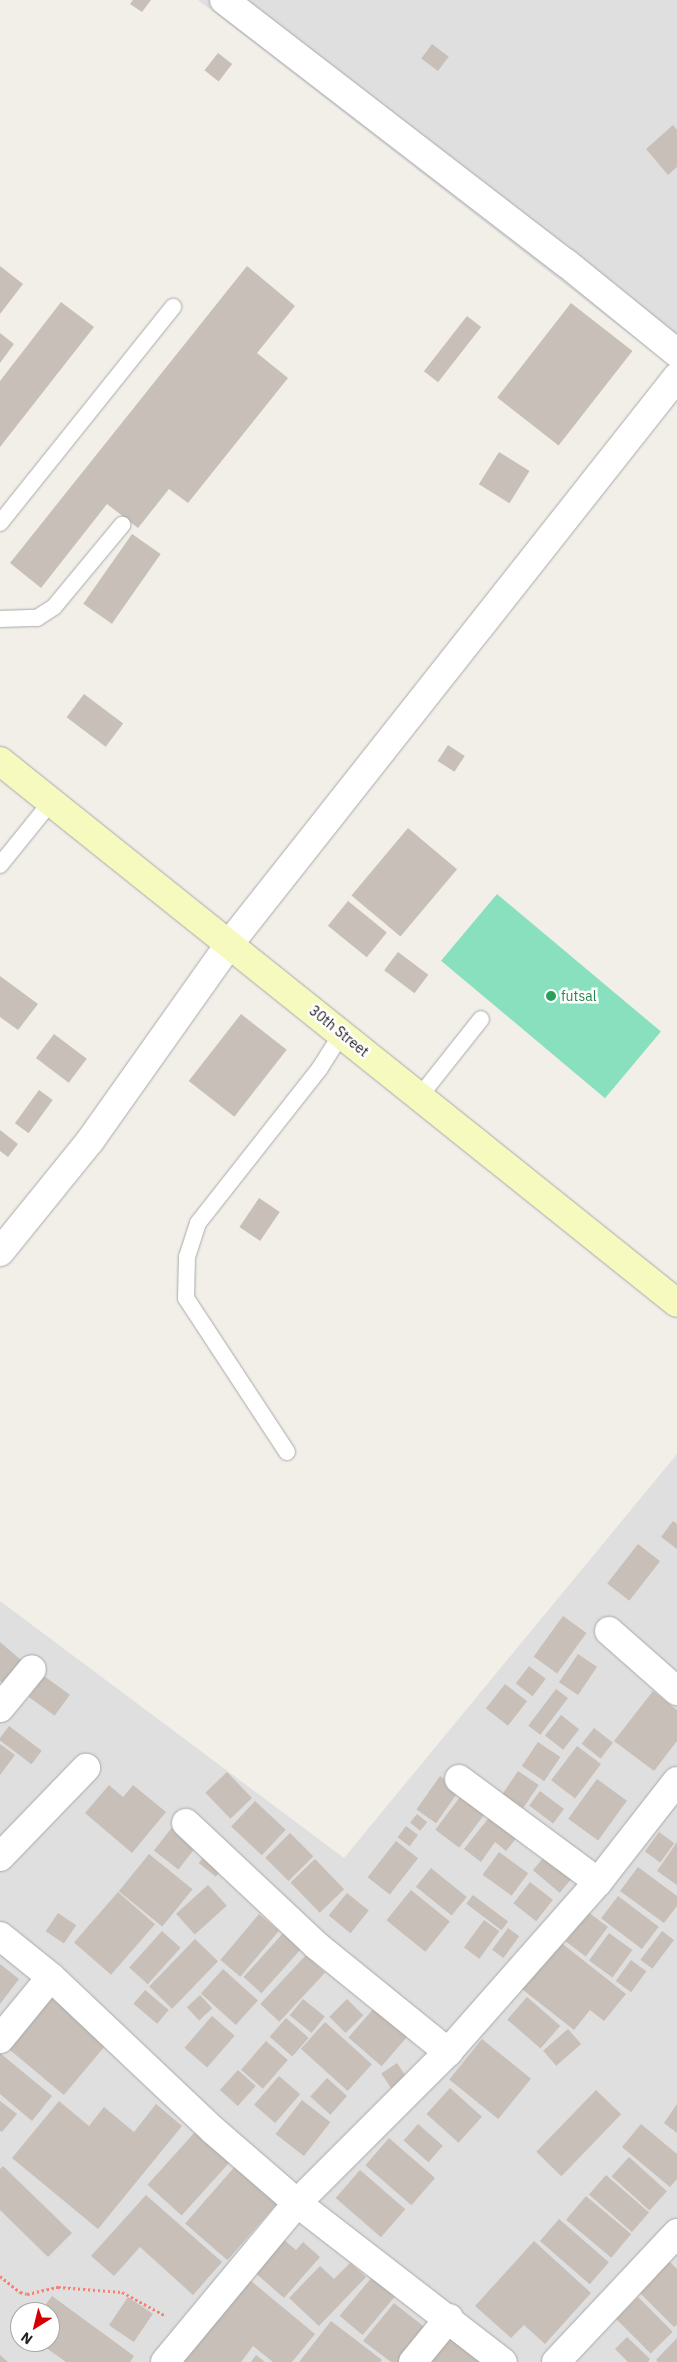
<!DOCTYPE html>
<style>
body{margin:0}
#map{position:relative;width:677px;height:2362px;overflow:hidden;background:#f2efe9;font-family:"IBM Plex Sans",sans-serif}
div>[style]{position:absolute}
.residential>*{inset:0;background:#e0dfdf}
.pitch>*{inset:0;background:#88e0be;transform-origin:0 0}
.building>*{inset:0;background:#c7bfb8;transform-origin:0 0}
.path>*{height:3px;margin-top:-1.5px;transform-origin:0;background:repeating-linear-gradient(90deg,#fa8072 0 2.5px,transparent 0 5px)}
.roads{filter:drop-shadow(0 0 1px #a9a9a9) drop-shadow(0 0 1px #a9a9a9)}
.lane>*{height:16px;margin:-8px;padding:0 8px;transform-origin:8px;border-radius:8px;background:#fff}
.street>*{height:28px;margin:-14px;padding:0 14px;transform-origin:14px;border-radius:14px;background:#fff}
.secondary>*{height:28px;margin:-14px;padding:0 14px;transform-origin:14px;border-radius:14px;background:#f7fabf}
.dots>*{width:14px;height:14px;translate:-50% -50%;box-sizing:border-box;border:2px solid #fff;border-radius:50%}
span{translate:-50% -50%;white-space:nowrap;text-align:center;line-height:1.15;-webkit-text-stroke:5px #fff;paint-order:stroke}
.leisure-label{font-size:14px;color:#27864d}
.left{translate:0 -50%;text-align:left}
.street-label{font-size:14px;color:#222}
.north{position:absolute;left:10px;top:2302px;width:50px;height:50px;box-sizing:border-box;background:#fff;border:1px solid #a7a7a7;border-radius:50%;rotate:216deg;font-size:14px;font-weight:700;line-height:20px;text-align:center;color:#222}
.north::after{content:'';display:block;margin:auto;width:18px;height:22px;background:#d40000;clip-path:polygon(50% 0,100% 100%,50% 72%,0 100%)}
</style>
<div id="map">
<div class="residential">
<i style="clip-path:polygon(198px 0,677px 0,677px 371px)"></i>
<i style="clip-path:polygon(evenodd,677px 1454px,677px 2362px,0 2362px,0 1601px,344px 1858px,677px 1454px,20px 2312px,50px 2312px,50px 2342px,20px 2342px,20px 2312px)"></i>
</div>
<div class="pitch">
<i style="left:497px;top:894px;width:214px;height:87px;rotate:40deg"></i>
</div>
<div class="building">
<i style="clip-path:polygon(133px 0,151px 0,142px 12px,130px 4px)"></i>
<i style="left:432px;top:44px;width:21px;height:18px;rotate:37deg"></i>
<i style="left:218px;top:53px;width:18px;height:22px;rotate:38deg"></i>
<i style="clip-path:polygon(673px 125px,677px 130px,677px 167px,668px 175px,646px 149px)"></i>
<i style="clip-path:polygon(0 266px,23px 284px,0 314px)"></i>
<i style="clip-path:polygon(247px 266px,295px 306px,257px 353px,288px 378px,188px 503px,169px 489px,138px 528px,107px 504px,41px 588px,10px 563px)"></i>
<i style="clip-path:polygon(61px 302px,94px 327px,0 447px,0 381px)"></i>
<i style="left:571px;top:303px;width:78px;height:120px;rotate:38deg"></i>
<i style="left:467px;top:316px;width:18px;height:70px;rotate:38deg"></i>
<i style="clip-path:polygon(0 333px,14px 344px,0 363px)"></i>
<i style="left:499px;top:452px;width:36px;height:38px;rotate:32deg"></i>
<i style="left:132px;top:534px;width:35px;height:85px;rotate:35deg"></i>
<i style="left:84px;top:694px;width:49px;height:29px;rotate:37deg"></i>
<i style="left:448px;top:745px;width:20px;height:19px;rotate:33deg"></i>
<i style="left:408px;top:828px;width:64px;height:88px;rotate:40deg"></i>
<i style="left:348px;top:901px;width:50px;height:32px;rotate:39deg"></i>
<i style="left:398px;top:952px;width:38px;height:23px;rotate:37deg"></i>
<i style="clip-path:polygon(0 976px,38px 1004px,18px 1030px,0 1017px)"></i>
<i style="left:241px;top:1014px;width:58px;height:85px;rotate:38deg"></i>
<i style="left:54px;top:1034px;width:41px;height:30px;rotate:37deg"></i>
<i style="left:39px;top:1090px;width:17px;height:41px;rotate:36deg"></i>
<i style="clip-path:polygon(0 1130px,18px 1144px,8px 1157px,0 1151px)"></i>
<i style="left:259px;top:1198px;width:25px;height:35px;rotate:34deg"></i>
<i style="clip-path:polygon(673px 1521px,677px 1524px,677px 1549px,661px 1537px)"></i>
<i style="left:638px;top:1544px;width:28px;height:50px;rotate:38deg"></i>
<i style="left:563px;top:1616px;width:29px;height:50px;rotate:36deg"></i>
<i style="clip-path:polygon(0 1642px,29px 1667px,10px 1688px,0 1681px)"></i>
<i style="left:578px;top:1654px;width:23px;height:34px;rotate:34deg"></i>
<i style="left:529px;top:1666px;width:21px;height:22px;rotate:37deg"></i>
<i style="left:44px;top:1676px;width:32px;height:26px;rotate:36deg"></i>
<i style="left:505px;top:1684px;width:28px;height:31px;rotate:38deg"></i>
<i style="left:556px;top:1689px;width:15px;height:46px;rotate:37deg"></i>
<i style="clip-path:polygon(653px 1691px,677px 1710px,677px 1741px,654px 1771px,614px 1741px)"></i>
<i style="left:561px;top:1715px;width:23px;height:26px;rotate:38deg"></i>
<i style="left:9px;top:1726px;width:41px;height:17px;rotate:37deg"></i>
<i style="left:594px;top:1728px;width:24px;height:20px;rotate:38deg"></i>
<i style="left:538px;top:1742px;width:27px;height:29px;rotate:34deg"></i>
<i style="clip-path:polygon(0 1744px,15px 1755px,0 1775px)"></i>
<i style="left:577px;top:1746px;width:30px;height:43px;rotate:37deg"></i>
<i style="left:518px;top:1771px;width:25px;height:28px;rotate:34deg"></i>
<i style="left:227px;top:1772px;width:36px;height:30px;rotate:46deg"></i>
<i style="left:440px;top:1776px;width:24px;height:41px;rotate:35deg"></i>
<i style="left:597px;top:1779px;width:37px;height:49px;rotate:36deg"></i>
<i style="clip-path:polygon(109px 1785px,123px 1797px,133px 1785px,166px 1812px,132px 1853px,85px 1813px)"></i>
<i style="left:466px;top:1789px;width:30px;height:51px;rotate:37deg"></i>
<i style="left:540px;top:1791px;width:30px;height:18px;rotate:37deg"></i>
<i style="left:255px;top:1801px;width:42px;height:35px;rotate:43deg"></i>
<i style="clip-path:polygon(495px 1810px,522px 1831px,506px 1851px,495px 1842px,481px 1862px,464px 1849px)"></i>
<i style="left:417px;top:1814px;width:13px;height:11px;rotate:39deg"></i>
<i style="left:173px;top:1826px;width:31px;height:31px;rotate:38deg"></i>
<i style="left:406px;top:1826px;width:15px;height:14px;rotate:37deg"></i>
<i style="left:659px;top:1832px;width:19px;height:24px;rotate:36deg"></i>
<i style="left:290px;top:1833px;width:33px;height:35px;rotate:45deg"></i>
<i style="left:396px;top:1841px;width:28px;height:46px;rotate:38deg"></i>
<i style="clip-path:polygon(677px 1842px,677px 1885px,657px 1871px)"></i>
<i style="left:210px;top:1849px;width:22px;height:18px;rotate:39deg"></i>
<i style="left:549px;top:1851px;width:35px;height:25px;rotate:40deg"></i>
<i style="left:499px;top:1852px;width:36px;height:28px;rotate:36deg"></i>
<i style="left:149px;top:1854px;width:56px;height:48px;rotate:39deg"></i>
<i style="left:315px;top:1859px;width:42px;height:34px;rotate:46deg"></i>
<i style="clip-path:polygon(638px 1867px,677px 1896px,677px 1906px,664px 1923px,620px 1891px)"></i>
<i style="left:431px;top:1868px;width:46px;height:24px;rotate:39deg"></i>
<i style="left:530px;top:1882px;width:29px;height:27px;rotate:38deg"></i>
<i style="left:208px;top:1885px;width:28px;height:43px;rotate:48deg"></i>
<i style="left:411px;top:1890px;width:50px;height:39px;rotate:39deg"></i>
<i style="left:118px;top:1892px;width:49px;height:67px;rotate:41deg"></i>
<i style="left:347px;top:1893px;width:28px;height:29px;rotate:39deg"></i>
<i style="left:473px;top:1895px;width:44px;height:11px;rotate:37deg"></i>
<i style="left:618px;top:1896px;width:51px;height:28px;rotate:37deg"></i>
<i style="left:588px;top:1912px;width:25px;height:37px;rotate:37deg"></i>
<i style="left:58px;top:1913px;width:22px;height:22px;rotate:34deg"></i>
<i style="left:259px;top:1914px;width:26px;height:60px;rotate:40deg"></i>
<i style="left:484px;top:1920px;width:19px;height:34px;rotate:36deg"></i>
<i style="left:508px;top:1928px;width:14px;height:27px;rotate:36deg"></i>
<i style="left:162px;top:1931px;width:25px;height:49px;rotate:42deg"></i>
<i style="left:285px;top:1931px;width:24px;height:62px;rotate:42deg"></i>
<i style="left:662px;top:1931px;width:15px;height:36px;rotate:37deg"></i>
<i style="left:609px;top:1933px;width:29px;height:34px;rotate:36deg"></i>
<i style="left:195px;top:1939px;width:32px;height:66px;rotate:44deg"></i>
<i style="clip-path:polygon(559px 1941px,626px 1994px,604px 2021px,590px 2010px,574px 2030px,522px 1989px)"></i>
<i style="left:306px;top:1955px;width:26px;height:67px;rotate:43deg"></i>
<i style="left:631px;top:1960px;width:19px;height:26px;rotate:36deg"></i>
<i style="clip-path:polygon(0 1964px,19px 1979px,0 2004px)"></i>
<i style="left:223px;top:1969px;width:47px;height:33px;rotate:42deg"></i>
<i style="left:51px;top:1989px;width:78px;height:73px;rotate:40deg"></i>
<i style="left:145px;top:1990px;width:31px;height:18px;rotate:40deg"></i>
<i style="left:200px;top:1995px;width:18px;height:18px;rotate:47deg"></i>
<i style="left:527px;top:1997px;width:44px;height:30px;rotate:41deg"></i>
<i style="left:303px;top:1999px;width:28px;height:21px;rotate:39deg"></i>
<i style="left:347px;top:1999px;width:23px;height:25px;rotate:45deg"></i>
<i style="left:374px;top:2008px;width:44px;height:39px;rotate:41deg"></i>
<i style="left:212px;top:2016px;width:30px;height:42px;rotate:41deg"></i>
<i style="left:286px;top:2018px;width:30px;height:25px;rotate:41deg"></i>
<i style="left:325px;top:2022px;width:63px;height:36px;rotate:42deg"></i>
<i style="left:568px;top:2029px;width:20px;height:33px;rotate:49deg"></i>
<i style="left:482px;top:2039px;width:63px;height:52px;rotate:39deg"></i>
<i style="left:266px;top:2041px;width:29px;height:38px;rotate:41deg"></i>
<i style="clip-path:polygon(0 2053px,52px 2096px,32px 2121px,0 2094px)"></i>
<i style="left:397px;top:2063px;width:18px;height:19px;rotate:56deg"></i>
<i style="left:238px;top:2070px;width:24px;height:27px;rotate:42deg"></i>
<i style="left:279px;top:2076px;width:28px;height:38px;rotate:41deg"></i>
<i style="left:327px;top:2078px;width:27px;height:25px;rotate:42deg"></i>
<i style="left:450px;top:2088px;width:43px;height:35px;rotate:42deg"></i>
<i style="left:596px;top:2090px;width:35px;height:86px;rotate:44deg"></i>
<i style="left:302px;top:2100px;width:36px;height:43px;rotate:38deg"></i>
<i style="clip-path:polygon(0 2101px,17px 2114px,2px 2132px,0 2131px)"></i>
<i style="clip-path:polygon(59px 2101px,89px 2126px,104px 2107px,134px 2132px,156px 2104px,182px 2126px,98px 2229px,12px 2158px)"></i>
<i style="clip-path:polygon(677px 2104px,677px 2133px,664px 2123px)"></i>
<i style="left:418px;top:2124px;width:33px;height:22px;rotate:41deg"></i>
<i style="clip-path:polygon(641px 2124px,677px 2154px,677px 2179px,670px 2187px,622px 2147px)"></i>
<i style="left:195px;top:2132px;width:46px;height:71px;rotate:42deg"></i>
<i style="left:389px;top:2138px;width:61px;height:36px;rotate:41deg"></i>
<i style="left:629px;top:2157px;width:51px;height:26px;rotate:42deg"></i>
<i style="left:237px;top:2164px;width:56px;height:79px;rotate:41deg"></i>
<i style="clip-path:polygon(3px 2166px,72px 2233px,48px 2257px,0 2210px,0 2169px)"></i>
<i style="left:360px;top:2170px;width:60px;height:37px;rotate:41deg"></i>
<i style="left:606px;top:2175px;width:57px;height:26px;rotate:41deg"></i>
<i style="clip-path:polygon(146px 2195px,222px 2262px,193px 2295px,140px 2247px,114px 2276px,91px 2256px)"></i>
<i style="left:586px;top:2196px;width:59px;height:31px;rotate:40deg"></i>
<i style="left:559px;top:2219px;width:66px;height:29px;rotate:41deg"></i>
<i style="clip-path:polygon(282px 2238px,296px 2250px,303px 2242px,320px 2257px,284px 2298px,253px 2271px)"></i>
<i style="clip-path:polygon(534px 2241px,591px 2293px,545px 2344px,524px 2325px,511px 2338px,475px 2306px)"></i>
<i style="clip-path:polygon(668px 2260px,677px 2269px,677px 2325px,674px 2327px,637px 2290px)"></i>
<i style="clip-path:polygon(350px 2263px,366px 2277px,319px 2326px,289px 2298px,320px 2266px,334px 2279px)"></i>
<i style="clip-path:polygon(245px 2276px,315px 2334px,292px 2362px,273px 2362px,253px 2346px,241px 2362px,176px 2362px)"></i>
<i style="left:373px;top:2276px;width:30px;height:52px;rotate:40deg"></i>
<i style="clip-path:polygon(52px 2296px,134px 2356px,130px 2362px,66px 2362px,38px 2342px,50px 2342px,50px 2312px,40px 2312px)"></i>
<i style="left:128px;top:2297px;width:30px;height:34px;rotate:34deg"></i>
<i style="left:638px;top:2297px;width:49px;height:31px;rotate:45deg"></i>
<i style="clip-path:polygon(394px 2303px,427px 2329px,400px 2362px,391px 2362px,363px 2341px)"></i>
<i style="clip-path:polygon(331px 2321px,382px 2360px,380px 2362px,299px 2362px)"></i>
<i style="clip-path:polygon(450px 2329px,482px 2362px,425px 2362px)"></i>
<i style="clip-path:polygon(627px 2337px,650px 2359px,648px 2362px,628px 2362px,615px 2349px)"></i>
<i style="clip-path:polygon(677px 2338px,677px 2362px,658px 2362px,656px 2360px)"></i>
<i style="clip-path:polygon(0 2355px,8px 2362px,0 2362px)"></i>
<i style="clip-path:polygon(256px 2355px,265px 2362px,251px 2362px)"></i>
</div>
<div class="path">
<i style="left:0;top:2276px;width:26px;rotate:39deg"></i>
<i style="left:20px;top:2292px;width:7px;rotate:16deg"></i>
<i style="left:27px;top:2294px;width:32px;rotate:-13deg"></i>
<i style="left:58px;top:2287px;width:64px;rotate:4.5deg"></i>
<i style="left:122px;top:2292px;width:48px;rotate:28.7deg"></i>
</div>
<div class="roads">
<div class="lane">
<i style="left:0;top:523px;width:277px;rotate:-51.3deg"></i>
<i style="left:0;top:619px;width:37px;rotate:-2deg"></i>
<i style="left:37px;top:618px;width:20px;rotate:-33deg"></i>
<i style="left:54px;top:607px;width:107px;rotate:-50.3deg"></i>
<i style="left:0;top:865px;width:81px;rotate:-51deg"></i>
<i style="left:420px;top:1096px;width:98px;rotate:-51.6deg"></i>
<i style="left:287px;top:1452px;width:184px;rotate:-123.3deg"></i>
<i style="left:186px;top:1298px;width:41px;rotate:-88.6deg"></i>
<i style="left:187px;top:1257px;width:36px;rotate:-72deg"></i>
<i style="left:198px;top:1223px;width:197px;rotate:-51.8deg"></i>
<i style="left:320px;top:1068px;width:41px;rotate:-57.8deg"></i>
</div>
<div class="street">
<i style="left:224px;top:0;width:431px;rotate:37.6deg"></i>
<i style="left:566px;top:263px;width:143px;rotate:39deg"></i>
<i style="left:0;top:1252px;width:143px;rotate:-51deg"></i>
<i style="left:90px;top:1141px;width:242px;rotate:-54.7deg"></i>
<i style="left:230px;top:943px;width:721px;rotate:-51.7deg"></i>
<i style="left:609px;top:1631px;width:91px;rotate:41.4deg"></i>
<i style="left:0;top:1708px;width:50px;rotate:-50.6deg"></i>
<i style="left:459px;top:1779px;width:173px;rotate:36.5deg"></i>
<i style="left:186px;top:1823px;width:180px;rotate:43.2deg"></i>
<i style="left:317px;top:1946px;width:169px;rotate:39deg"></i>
<i style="left:0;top:1857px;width:124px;rotate:-46deg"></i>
<i style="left:0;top:1936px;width:65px;rotate:38.8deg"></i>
<i style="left:51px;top:1977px;width:224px;rotate:43.4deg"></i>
<i style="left:214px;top:2131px;width:110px;rotate:40.9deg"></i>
<i style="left:297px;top:2203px;width:260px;rotate:37.7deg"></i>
<i style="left:0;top:2039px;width:80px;rotate:-50.6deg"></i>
<i style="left:165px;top:2362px;width:207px;rotate:-50.3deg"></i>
<i style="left:297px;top:2203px;width:214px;rotate:-45deg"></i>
<i style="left:448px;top:2052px;width:227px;rotate:-48.6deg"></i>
<i style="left:598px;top:1882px;width:128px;rotate:-52deg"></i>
<i style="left:413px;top:2362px;width:57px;rotate:-50.7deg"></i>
<i style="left:556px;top:2362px;width:177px;rotate:-46.8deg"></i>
</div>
<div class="secondary">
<i style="left:0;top:761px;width:867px;rotate:38.68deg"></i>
</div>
</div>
<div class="dots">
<i style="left:551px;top:996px;background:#2e9e5b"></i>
</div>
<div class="leisure-label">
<span class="left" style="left:561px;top:996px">futsal</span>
</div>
<div class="street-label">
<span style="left:339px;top:1031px;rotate:39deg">30th Street</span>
</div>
<div class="north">N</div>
</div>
